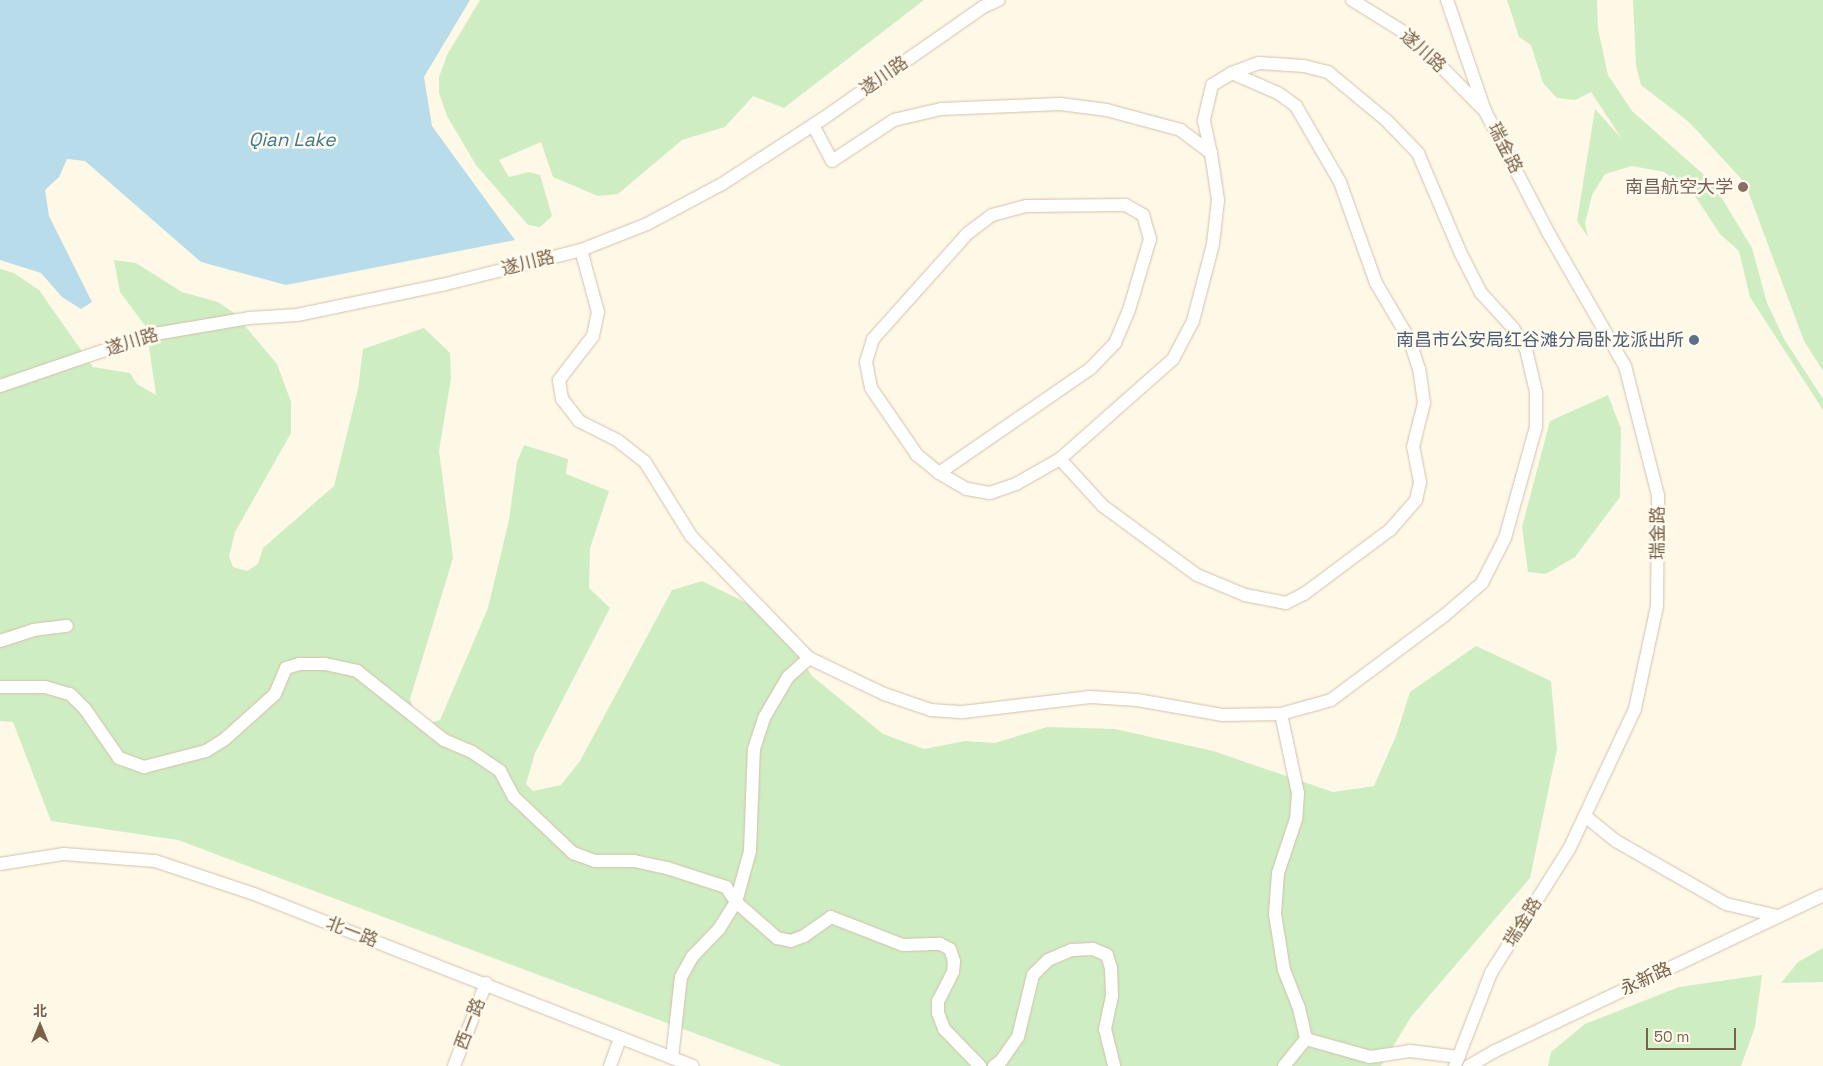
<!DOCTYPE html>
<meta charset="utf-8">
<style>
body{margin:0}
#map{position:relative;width:1823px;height:1066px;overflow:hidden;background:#fef8e7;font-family:"Space Grotesk","Noto Sans SC",sans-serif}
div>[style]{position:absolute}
.green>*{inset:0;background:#cfedc3}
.water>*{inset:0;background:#b9dcea}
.roads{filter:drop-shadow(0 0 1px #d1c1ab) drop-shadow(0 0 1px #d1c1ab)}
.minor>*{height:12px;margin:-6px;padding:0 6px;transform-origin:6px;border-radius:6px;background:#fff}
.dots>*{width:14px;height:14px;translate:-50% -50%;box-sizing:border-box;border:2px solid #fffbef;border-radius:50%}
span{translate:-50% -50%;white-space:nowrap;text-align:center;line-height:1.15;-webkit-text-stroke:5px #fffbef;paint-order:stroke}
.street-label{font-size:18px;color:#7a6148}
.education-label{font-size:18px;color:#785e54}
.right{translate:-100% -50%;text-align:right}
.service-label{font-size:18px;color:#4e5e75}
.water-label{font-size:19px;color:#407890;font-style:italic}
.north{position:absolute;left:15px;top:1001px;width:50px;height:50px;-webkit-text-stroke:4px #fffbef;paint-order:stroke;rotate:0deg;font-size:14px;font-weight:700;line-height:20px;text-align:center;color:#7a6148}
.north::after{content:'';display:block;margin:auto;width:18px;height:22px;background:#7a6148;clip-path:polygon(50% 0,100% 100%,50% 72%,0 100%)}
.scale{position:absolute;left:1646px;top:1028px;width:90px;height:22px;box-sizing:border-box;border:2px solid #7a6148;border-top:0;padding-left:6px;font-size:15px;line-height:18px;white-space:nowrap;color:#7a6148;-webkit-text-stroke:4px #fffbef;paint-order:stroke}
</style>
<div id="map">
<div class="green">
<i style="clip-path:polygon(480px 0,924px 0,784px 108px,753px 96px,725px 127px,682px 140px,618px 194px,598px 196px,553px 177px,541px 142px,499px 160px,509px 177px,529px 172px,540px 175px,552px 216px,540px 227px,528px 225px,476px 165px,447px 116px,439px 93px,439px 77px,447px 55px)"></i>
<i style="clip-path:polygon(1507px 0,1597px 0,1598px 29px,1608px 75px,1632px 111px,1712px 182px,1752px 248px,1767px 303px,1784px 339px,1823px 399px,1823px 410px,1750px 297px,1739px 251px,1720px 234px,1693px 193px,1664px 172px,1632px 166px,1605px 174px,1592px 195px,1585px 223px,1588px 237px,1577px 221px,1595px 109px,1622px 139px,1591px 92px,1575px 100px,1557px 98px,1543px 83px,1531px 45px,1519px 37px)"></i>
<i style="clip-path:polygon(1633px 0,1823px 0,1823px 371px,1804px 341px,1745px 183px,1689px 122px,1641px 85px,1636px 65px)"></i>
<i style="clip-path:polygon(114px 260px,136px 263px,182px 292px,218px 302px,234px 313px,277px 364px,291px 402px,291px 433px,235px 532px,229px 556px,233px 567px,247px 571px,258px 564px,263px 548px,334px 486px,358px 389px,363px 349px,424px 328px,450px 353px,451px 378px,439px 451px,453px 558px,410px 699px,415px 715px,427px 724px,440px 720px,488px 608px,509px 520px,517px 462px,524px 445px,568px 459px,566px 474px,609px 491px,590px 548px,589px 588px,610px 608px,535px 753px,526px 784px,533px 791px,561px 785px,580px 761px,672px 590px,702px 581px,777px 618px,812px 676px,883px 734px,924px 749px,965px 741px,995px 743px,1047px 727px,1115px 729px,1213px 751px,1333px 792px,1374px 786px,1396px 736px,1410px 692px,1476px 646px,1551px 681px,1557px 749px,1530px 878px,1411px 1017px,1381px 1066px,782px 1066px,178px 840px,51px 821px,13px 722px,0 721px,0 269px,14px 273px,39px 290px,93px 367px,130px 373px,137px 384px,156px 395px,146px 327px,120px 292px)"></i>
<i style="clip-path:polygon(1608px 395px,1621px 429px,1620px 497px,1575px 557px,1546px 574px,1528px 572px,1522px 527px,1550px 421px)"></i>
<i style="clip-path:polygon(1823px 948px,1823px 982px,1781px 983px,1798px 962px)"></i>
<i style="clip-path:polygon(1762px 975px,1755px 1027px,1741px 1066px,1548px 1066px,1551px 1052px,1585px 1024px,1679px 987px)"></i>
</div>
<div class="water">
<i style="clip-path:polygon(0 0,470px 0,424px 77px,432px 126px,515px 240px,286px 285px,201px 262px,85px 161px,67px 159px,59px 177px,45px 190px,49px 216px,92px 302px,81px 309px,62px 297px,41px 273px,0 260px)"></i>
</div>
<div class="roads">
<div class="minor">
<i style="left:1352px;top:0;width:70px;rotate:31.7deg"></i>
<i style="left:1412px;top:37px;width:100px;rotate:45.4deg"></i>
<i style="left:1447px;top:0;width:117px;rotate:71.1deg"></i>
<i style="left:1485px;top:111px;width:139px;rotate:62.5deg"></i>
<i style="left:1549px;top:234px;width:152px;rotate:60.1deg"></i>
<i style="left:1625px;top:366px;width:133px;rotate:75.7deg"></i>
<i style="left:1658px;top:495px;width:111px;rotate:90.5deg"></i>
<i style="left:1657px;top:606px;width:105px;rotate:102.1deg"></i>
<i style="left:1635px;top:709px;width:155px;rotate:115.2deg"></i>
<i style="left:1569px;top:849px;width:146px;rotate:122.2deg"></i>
<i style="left:1491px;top:973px;width:100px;rotate:111.2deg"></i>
<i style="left:581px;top:250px;width:64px;rotate:74.7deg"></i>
<i style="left:598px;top:312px;width:25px;rotate:102deg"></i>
<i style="left:593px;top:336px;width:56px;rotate:127.7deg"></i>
<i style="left:559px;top:380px;width:19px;rotate:81deg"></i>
<i style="left:562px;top:399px;width:28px;rotate:52deg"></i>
<i style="left:579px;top:421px;width:42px;rotate:26.6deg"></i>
<i style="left:617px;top:440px;width:36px;rotate:38deg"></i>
<i style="left:645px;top:462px;width:87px;rotate:58.1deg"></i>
<i style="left:691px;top:536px;width:170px;rotate:46deg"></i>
<i style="left:809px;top:658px;width:83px;rotate:25.6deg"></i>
<i style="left:884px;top:694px;width:50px;rotate:18.8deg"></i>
<i style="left:931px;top:710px;width:32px;rotate:4deg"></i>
<i style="left:963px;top:712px;width:128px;rotate:-6.7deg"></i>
<i style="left:1090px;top:697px;width:47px;rotate:3.7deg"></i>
<i style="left:1137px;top:700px;width:86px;rotate:10deg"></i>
<i style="left:1222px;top:715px;width:59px;rotate:-1deg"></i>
<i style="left:1281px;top:714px;width:52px;rotate:-15.6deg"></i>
<i style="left:1331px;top:700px;width:142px;rotate:-36.7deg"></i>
<i style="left:1445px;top:615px;width:49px;rotate:-40.9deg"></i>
<i style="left:1482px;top:583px;width:51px;rotate:-62.9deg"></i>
<i style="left:1505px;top:538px;width:115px;rotate:-74.4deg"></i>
<i style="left:1536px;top:427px;width:35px;rotate:-90deg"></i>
<i style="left:1536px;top:392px;width:44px;rotate:-103.1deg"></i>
<i style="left:1526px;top:349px;width:25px;rotate:-122deg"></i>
<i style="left:1513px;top:328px;width:47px;rotate:-132.4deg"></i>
<i style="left:1481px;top:293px;width:44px;rotate:-117.1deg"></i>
<i style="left:1461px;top:254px;width:110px;rotate:-113.1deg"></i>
<i style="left:1418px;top:153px;width:46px;rotate:-134.1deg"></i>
<i style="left:1386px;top:120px;width:75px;rotate:-140.4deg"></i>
<i style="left:1328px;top:72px;width:25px;rotate:-166deg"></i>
<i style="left:1304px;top:66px;width:45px;rotate:-176.2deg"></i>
<i style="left:1259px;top:63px;width:29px;rotate:160deg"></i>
<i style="left:1232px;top:73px;width:23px;rotate:149deg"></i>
<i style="left:1212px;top:85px;width:37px;rotate:103deg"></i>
<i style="left:1204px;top:121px;width:33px;rotate:78deg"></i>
<i style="left:1211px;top:153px;width:38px;rotate:-143deg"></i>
<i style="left:1181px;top:130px;width:77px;rotate:-164.9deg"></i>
<i style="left:1107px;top:110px;width:47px;rotate:-172.7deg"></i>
<i style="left:1060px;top:104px;width:119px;rotate:177.6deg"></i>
<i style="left:941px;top:109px;width:48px;rotate:166.8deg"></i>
<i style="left:894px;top:120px;width:74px;rotate:146.5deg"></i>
<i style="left:832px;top:161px;width:41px;rotate:-117.8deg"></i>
<i style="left:0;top:386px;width:157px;rotate:-18.9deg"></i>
<i style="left:149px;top:335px;width:101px;rotate:-9.6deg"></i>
<i style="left:249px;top:318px;width:48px;rotate:-3.6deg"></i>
<i style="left:297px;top:315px;width:148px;rotate:-11.7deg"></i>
<i style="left:442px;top:285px;width:143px;rotate:-14.1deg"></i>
<i style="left:581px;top:250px;width:71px;rotate:-21.5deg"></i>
<i style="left:647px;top:224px;width:85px;rotate:-28.1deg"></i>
<i style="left:722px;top:184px;width:118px;rotate:-32.9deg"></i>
<i style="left:821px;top:120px;width:198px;rotate:-34.9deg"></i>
<i style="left:983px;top:7px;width:17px;rotate:-24deg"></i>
<i style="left:1060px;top:459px;width:64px;rotate:47.5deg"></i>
<i style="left:1103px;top:506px;width:117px;rotate:36.3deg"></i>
<i style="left:1197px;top:575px;width:52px;rotate:22.6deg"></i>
<i style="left:1245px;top:595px;width:42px;rotate:11deg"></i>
<i style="left:1286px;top:603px;width:20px;rotate:-27deg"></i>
<i style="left:1304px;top:594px;width:107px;rotate:-36.7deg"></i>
<i style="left:1390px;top:530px;width:40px;rotate:-49deg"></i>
<i style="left:1416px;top:500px;width:18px;rotate:-77deg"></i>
<i style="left:1420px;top:482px;width:36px;rotate:-101deg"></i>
<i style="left:1413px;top:447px;width:45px;rotate:-76deg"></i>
<i style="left:1424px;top:403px;width:34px;rotate:-98deg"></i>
<i style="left:1419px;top:369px;width:32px;rotate:-108deg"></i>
<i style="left:1409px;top:339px;width:65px;rotate:-120.5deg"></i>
<i style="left:1376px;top:283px;width:107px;rotate:-109.6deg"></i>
<i style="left:1340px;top:182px;width:88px;rotate:-120.1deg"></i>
<i style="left:1296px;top:106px;width:22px;rotate:-144deg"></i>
<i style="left:1278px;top:93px;width:50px;rotate:-156.5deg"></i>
<i style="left:939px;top:473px;width:183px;rotate:-34.6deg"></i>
<i style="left:1090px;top:369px;width:36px;rotate:-46deg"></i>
<i style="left:1115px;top:343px;width:36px;rotate:-67deg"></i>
<i style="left:1129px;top:310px;width:74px;rotate:-73.5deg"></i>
<i style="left:1150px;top:239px;width:25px;rotate:-106deg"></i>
<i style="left:1143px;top:215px;width:20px;rotate:-150deg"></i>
<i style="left:1126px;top:205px;width:100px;rotate:179.4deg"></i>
<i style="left:1026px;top:206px;width:35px;rotate:165deg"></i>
<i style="left:992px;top:215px;width:31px;rotate:143deg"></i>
<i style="left:967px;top:234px;width:141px;rotate:131.8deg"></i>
<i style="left:873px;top:339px;width:24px;rotate:107deg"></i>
<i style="left:866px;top:362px;width:26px;rotate:79deg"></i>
<i style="left:871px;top:388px;width:81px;rotate:55.5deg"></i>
<i style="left:917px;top:455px;width:28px;rotate:39deg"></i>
<i style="left:939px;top:473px;width:32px;rotate:30deg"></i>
<i style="left:967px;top:489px;width:23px;rotate:10deg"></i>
<i style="left:990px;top:493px;width:28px;rotate:-19deg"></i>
<i style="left:1016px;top:484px;width:51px;rotate:-29.6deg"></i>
<i style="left:1060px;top:459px;width:151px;rotate:-41.5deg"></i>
<i style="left:1173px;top:359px;width:43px;rotate:-62.2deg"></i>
<i style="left:1193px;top:321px;width:80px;rotate:-75.4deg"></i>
<i style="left:1213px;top:244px;width:44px;rotate:-83.5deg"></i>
<i style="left:1218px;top:200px;width:48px;rotate:-98.5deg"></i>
<i style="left:0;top:641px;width:35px;rotate:-18deg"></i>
<i style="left:33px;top:630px;width:34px;rotate:-7deg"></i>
<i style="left:0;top:687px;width:45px"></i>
<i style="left:45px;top:687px;width:26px;rotate:16deg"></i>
<i style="left:70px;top:694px;width:21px;rotate:45deg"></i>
<i style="left:85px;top:709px;width:60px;rotate:55.2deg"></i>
<i style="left:119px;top:758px;width:27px;rotate:20deg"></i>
<i style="left:144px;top:767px;width:64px;rotate:-14.5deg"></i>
<i style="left:206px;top:751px;width:22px;rotate:-32deg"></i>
<i style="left:225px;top:739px;width:67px;rotate:-42deg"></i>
<i style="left:275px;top:694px;width:28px;rotate:-67deg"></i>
<i style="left:286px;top:668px;width:14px;rotate:-17deg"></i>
<i style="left:299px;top:664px;width:26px"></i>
<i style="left:325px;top:664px;width:33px;rotate:12deg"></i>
<i style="left:357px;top:671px;width:111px;rotate:38.4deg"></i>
<i style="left:444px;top:740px;width:30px;rotate:23deg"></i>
<i style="left:472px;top:752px;width:34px;rotate:34deg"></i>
<i style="left:500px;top:771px;width:30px;rotate:62deg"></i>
<i style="left:514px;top:797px;width:81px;rotate:43.5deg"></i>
<i style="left:573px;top:853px;width:23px;rotate:20deg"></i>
<i style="left:595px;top:861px;width:39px"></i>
<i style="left:634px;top:861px;width:34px;rotate:12deg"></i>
<i style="left:667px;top:868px;width:62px;rotate:17.9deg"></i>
<i style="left:726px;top:887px;width:18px;rotate:56deg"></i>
<i style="left:736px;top:902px;width:55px;rotate:41.3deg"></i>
<i style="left:777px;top:938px;width:14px;rotate:12deg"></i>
<i style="left:791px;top:941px;width:14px;rotate:-21deg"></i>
<i style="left:804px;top:936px;width:33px;rotate:-35deg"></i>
<i style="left:831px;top:917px;width:77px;rotate:21.3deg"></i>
<i style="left:903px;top:945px;width:37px;rotate:-2deg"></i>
<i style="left:940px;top:944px;width:11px;rotate:27deg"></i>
<i style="left:950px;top:949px;width:13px;rotate:72deg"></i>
<i style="left:954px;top:961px;width:11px;rotate:95deg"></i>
<i style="left:953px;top:972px;width:33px;rotate:117deg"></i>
<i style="left:938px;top:1001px;width:12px;rotate:90deg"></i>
<i style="left:938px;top:1013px;width:17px;rotate:69deg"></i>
<i style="left:944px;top:1029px;width:52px;rotate:45.8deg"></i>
<i style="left:1281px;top:714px;width:81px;rotate:77.9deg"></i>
<i style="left:1298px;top:793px;width:26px;rotate:94deg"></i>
<i style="left:1296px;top:819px;width:57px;rotate:108.4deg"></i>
<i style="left:1278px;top:873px;width:41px;rotate:94.2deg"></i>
<i style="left:1275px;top:914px;width:57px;rotate:80.9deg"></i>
<i style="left:1284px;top:970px;width:41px;rotate:68.5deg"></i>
<i style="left:1299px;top:1008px;width:32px;rotate:77deg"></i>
<i style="left:1306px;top:1039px;width:66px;rotate:15.7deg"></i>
<i style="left:1370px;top:1057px;width:40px;rotate:-8.5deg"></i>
<i style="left:1410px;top:1051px;width:49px;rotate:7deg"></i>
<i style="left:1585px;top:816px;width:40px;rotate:39deg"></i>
<i style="left:1616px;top:841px;width:127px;rotate:29.8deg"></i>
<i style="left:1726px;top:904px;width:52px;rotate:13.2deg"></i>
<i style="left:0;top:864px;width:65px;rotate:-8.9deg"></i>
<i style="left:64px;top:854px;width:91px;rotate:4.4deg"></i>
<i style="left:155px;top:861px;width:104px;rotate:18.4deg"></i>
<i style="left:254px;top:894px;width:471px;rotate:21.4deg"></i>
<i style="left:672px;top:1058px;width:81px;rotate:-83.7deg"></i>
<i style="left:681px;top:977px;width:23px;rotate:-61deg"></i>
<i style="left:692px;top:957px;width:39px;rotate:-46deg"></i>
<i style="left:719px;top:929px;width:32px;rotate:-58deg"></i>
<i style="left:736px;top:902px;width:53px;rotate:-74.6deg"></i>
<i style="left:750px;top:851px;width:102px;rotate:-87.8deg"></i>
<i style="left:754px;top:749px;width:33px;rotate:-72deg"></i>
<i style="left:764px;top:718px;width:48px;rotate:-59.7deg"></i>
<i style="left:788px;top:677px;width:28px;rotate:-42deg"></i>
<i style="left:454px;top:1066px;width:89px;rotate:-68.9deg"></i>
<i style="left:610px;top:1066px;width:30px;rotate:-70deg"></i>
<i style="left:994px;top:1066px;width:9px;rotate:-36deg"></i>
<i style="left:1001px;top:1061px;width:29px;rotate:-55deg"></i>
<i style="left:1018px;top:1037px;width:64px;rotate:-76.4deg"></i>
<i style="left:1033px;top:975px;width:21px;rotate:-45deg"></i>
<i style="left:1048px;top:960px;width:26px;rotate:-23deg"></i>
<i style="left:1072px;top:950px;width:21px;rotate:-3deg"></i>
<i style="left:1093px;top:949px;width:15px;rotate:23deg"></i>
<i style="left:1107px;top:955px;width:14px;rotate:73deg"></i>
<i style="left:1111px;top:968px;width:28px;rotate:88deg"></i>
<i style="left:1112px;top:996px;width:34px;rotate:102deg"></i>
<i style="left:1105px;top:1029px;width:38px;rotate:76deg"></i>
<i style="left:1284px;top:1066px;width:35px;rotate:-51deg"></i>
<i style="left:1469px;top:1066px;width:30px;rotate:-30deg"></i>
<i style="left:1495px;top:1051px;width:363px;rotate:-25.4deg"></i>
</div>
</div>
<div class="dots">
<i style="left:1743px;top:187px;background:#8d6e63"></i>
<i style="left:1694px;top:340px;background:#5c6f8a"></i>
</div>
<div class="street-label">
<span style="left:1423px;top:51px;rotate:42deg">遂川路</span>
<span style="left:884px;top:76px;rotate:-35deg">遂川路</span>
<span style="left:1505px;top:148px;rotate:63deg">瑞金路</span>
<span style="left:528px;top:263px;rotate:-14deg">遂川路</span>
<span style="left:132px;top:342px;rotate:-17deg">遂川路</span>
<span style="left:1658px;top:533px;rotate:-90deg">瑞金路</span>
<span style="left:1523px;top:922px;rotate:-58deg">瑞金路</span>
<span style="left:352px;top:932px;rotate:21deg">北一路</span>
<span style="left:1646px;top:979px;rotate:-25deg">永新路</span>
<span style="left:470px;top:1024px;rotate:-69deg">西一路</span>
</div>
<div class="education-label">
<span class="right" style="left:1733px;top:187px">南昌航空大学</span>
</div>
<div class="service-label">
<span class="right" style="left:1684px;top:340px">南昌市公安局红谷滩分局卧龙派出所</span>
</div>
<div class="water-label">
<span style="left:292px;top:140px">Qian Lake</span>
</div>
<div class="north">北</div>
<div class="scale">50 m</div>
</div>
